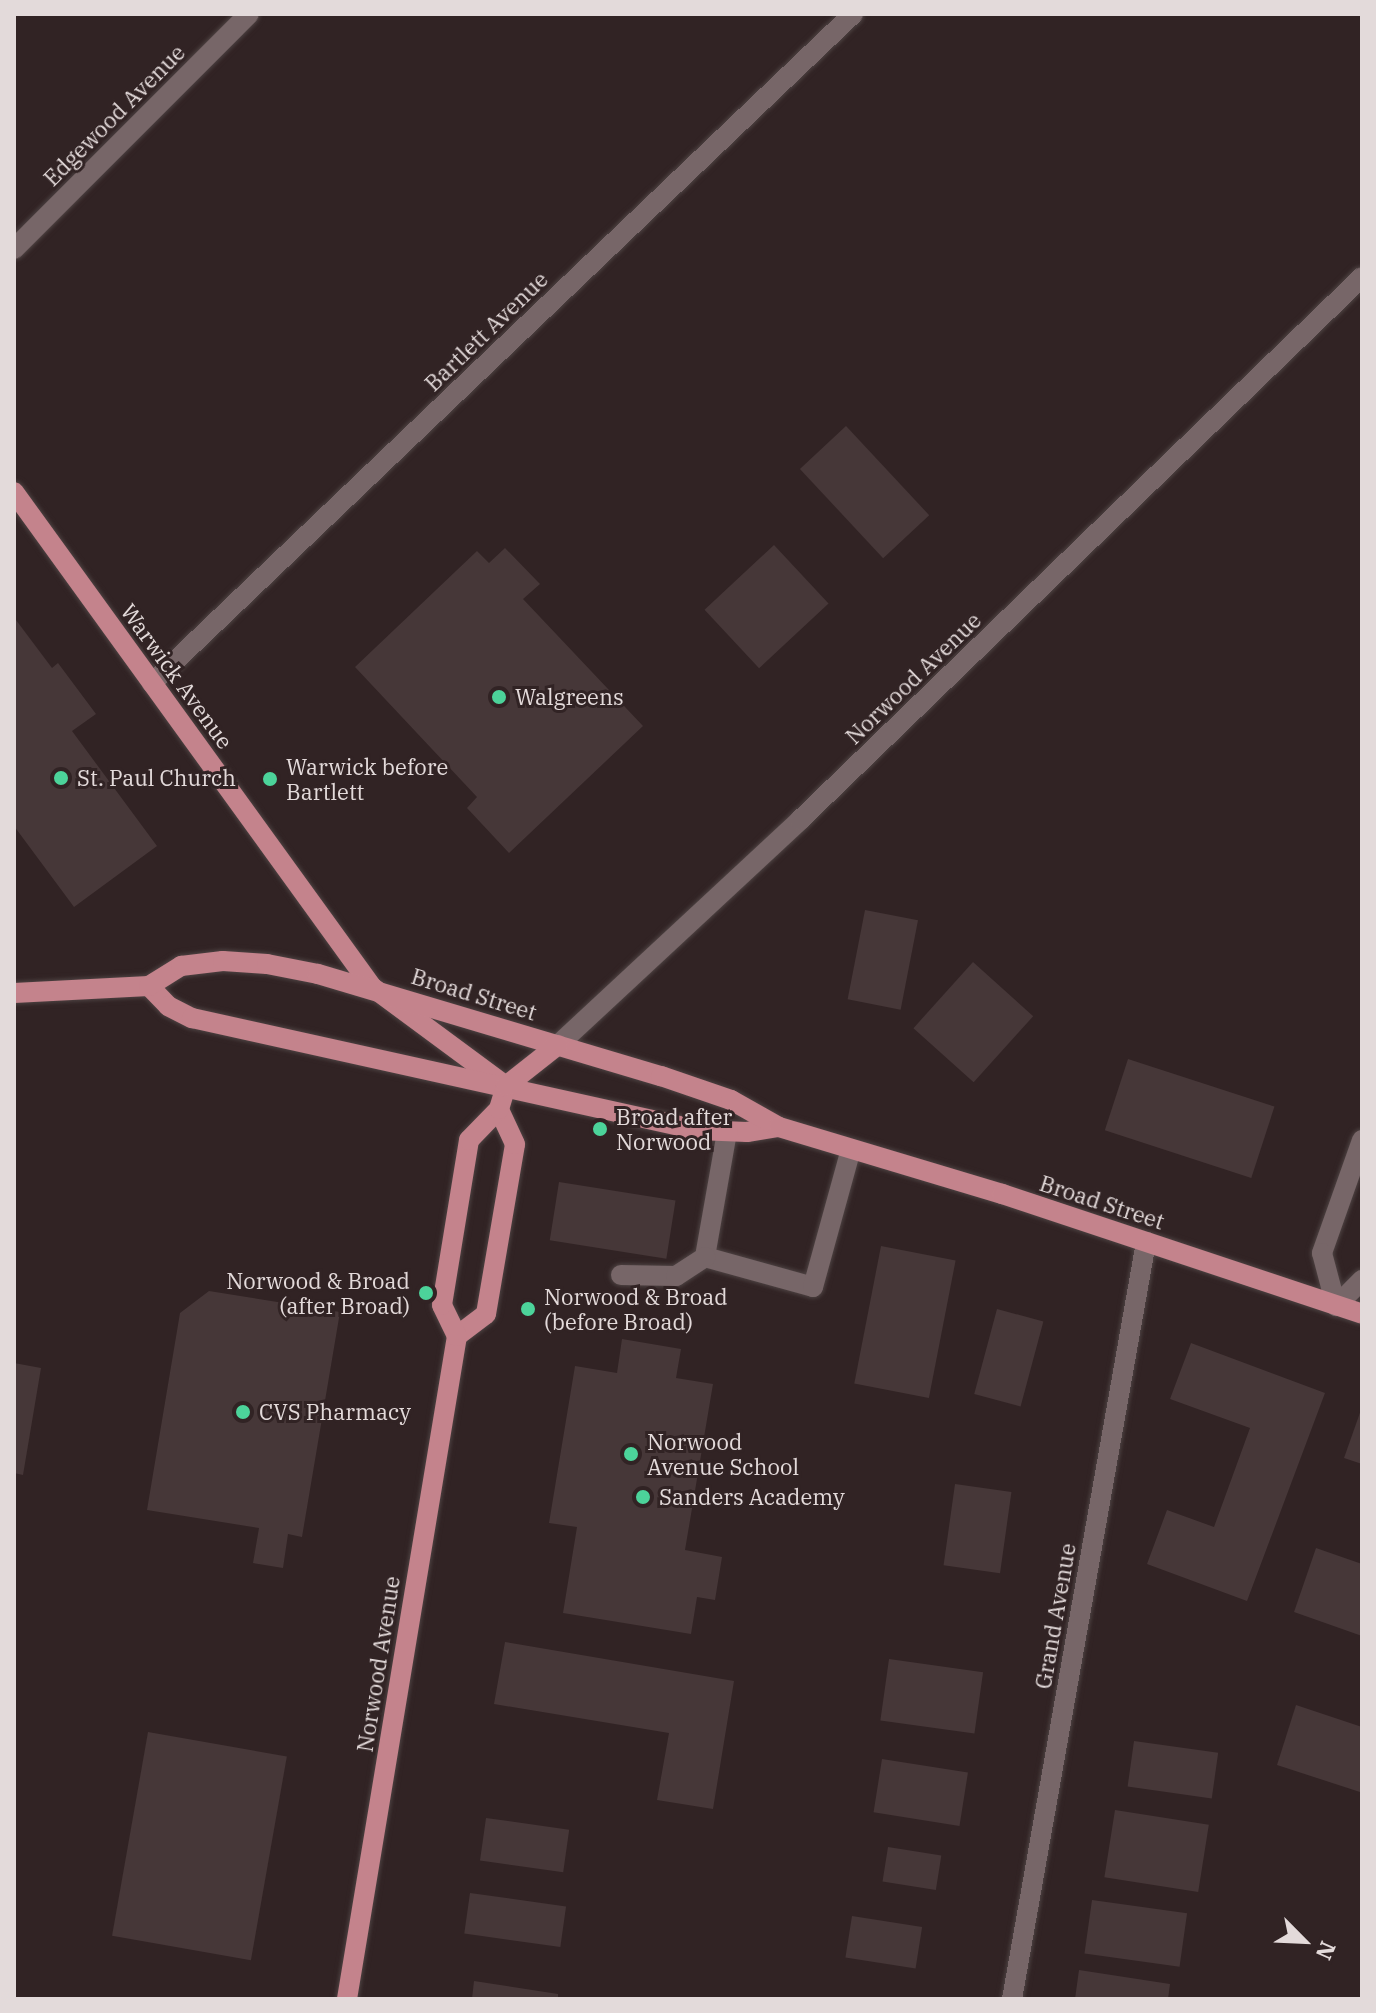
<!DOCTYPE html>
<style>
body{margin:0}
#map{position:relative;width:1376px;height:2013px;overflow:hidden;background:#312324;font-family:"IBM Plex Serif",serif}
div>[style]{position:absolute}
.building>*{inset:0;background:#463738;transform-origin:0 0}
.roads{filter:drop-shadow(0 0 2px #4d4242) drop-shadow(0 0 2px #4d4242)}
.minor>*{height:20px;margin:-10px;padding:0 10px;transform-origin:10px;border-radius:10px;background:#776668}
.major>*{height:20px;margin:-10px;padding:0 10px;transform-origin:10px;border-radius:10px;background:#c4838c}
.dots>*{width:22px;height:22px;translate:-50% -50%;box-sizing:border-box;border:4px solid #312324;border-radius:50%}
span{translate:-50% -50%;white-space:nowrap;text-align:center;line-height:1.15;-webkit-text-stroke:6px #312324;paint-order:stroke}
.street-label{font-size:22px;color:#e3dada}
.poi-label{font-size:22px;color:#e3dada}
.left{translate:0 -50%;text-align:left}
.right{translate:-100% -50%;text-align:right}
.frame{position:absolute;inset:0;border:16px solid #e3dada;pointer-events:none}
.north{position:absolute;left:1264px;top:1901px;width:80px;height:80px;-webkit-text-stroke:6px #312324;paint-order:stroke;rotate:114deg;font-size:22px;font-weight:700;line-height:32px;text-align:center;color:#e3dada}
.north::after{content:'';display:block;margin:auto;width:28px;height:36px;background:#e3dada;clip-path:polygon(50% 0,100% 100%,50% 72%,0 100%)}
</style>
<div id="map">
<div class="building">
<i style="left:846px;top:426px;width:122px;height:63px;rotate:47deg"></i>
<i style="left:774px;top:545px;width:80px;height:95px;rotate:47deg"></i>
<i style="clip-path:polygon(505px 548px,540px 584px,523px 599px,643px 726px,509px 853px,467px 808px,477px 797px,355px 667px,477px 551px,489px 563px)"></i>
<i style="clip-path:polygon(16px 620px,52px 668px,58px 663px,96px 714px,72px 731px,157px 846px,74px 907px,14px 826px)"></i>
<i style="left:865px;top:910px;width:54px;height:91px;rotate:11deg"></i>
<i style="left:973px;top:962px;width:81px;height:89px;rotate:42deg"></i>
<i style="left:1128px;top:1059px;width:154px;height:75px;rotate:18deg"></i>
<i style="left:559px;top:1182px;width:118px;height:59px;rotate:9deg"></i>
<i style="left:881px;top:1246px;width:76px;height:140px;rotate:11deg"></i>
<i style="clip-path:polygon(209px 1291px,340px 1312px,302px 1537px,288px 1534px,283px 1568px,253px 1563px,259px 1528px,147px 1510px,180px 1313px)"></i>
<i style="left:997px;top:1309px;width:48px;height:88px;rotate:15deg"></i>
<i style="clip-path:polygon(622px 1339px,681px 1349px,676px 1378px,713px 1384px,685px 1550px,722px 1557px,715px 1600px,697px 1597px,691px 1634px,563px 1613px,577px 1527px,549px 1523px,575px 1366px,617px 1373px)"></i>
<i style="clip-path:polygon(1191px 1343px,1325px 1393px,1247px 1601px,1147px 1564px,1167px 1510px,1214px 1527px,1250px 1428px,1170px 1399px)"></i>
<i style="clip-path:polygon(14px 1363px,41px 1368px,23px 1475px,14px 1473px)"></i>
<i style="clip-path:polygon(1362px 1407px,1362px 1464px,1344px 1458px)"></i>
<i style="left:955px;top:1484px;width:57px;height:82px;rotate:8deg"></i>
<i style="clip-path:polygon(1316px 1548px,1362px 1564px,1362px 1636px,1294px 1612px)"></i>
<i style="clip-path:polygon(505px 1642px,734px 1681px,713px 1809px,657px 1800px,669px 1733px,494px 1704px)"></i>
<i style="left:889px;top:1659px;width:95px;height:62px;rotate:8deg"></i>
<i style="clip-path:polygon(1296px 1705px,1362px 1727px,1360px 1792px,1277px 1765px)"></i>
<i style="left:148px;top:1732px;width:141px;height:207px;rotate:10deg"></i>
<i style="left:1134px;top:1741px;width:85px;height:46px;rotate:8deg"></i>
<i style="left:882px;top:1759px;width:87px;height:54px;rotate:9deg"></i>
<i style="left:1115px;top:1810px;width:95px;height:68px;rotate:9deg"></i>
<i style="left:486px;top:1818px;width:84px;height:43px;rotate:8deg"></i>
<i style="left:888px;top:1847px;width:54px;height:35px;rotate:9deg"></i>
<i style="left:470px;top:1893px;width:97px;height:41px;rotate:8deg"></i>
<i style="left:1092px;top:1900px;width:96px;height:54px;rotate:8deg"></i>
<i style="left:852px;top:1916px;width:71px;height:42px;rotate:9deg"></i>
<i style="clip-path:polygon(1079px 1970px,1170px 1984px,1168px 1999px,1075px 1999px)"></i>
<i style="clip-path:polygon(474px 1981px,558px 1994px,558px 1999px,472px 1999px)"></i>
</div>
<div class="roads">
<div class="minor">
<i style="left:14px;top:249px;width:332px;rotate:-45deg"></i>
<i style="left:152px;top:683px;width:969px;rotate:-43.66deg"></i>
<i style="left:558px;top:1045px;width:330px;rotate:-42.9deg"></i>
<i style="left:800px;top:820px;width:781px;rotate:-44.01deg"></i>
<i style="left:727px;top:1132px;width:127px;rotate:100deg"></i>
<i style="left:705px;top:1257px;width:112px;rotate:15.5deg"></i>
<i style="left:813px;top:1287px;width:143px;rotate:-74.6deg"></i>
<i style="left:1362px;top:1140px;width:120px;rotate:109.5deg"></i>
<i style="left:1322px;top:1253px;width:55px;rotate:75.2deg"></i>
<i style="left:1336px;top:1306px;width:37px;rotate:-45deg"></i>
<i style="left:621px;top:1275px;width:55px;rotate:1deg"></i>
<i style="left:676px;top:1276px;width:35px;rotate:-33deg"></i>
<i style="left:1012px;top:1999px;width:769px;rotate:-79.96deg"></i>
</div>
<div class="major">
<i style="left:14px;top:492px;width:611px;rotate:54.12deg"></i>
<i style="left:372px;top:987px;width:167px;rotate:36.5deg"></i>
<i style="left:149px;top:986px;width:28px;rotate:46deg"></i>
<i style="left:168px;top:1006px;width:27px;rotate:27deg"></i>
<i style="left:192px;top:1018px;width:517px;rotate:12.5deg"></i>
<i style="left:697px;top:1130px;width:50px;rotate:2.3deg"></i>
<i style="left:747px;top:1132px;width:32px;rotate:-9deg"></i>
<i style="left:14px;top:993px;width:135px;rotate:-3deg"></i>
<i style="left:149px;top:986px;width:38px;rotate:-32deg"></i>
<i style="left:181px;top:966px;width:42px;rotate:-6.8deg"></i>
<i style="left:223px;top:961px;width:44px;rotate:3.9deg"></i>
<i style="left:267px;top:964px;width:52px;rotate:11.1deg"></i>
<i style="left:318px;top:974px;width:358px;rotate:16.6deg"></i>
<i style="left:661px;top:1076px;width:74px;rotate:18.9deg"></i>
<i style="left:731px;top:1100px;width:55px;rotate:29.4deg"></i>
<i style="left:779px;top:1127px;width:233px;rotate:16.7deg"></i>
<i style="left:1002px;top:1194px;width:379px;rotate:18.4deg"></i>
<i style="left:457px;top:1336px;width:36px;rotate:-37deg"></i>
<i style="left:486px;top:1314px;width:172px;rotate:-80.3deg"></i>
<i style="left:515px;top:1144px;width:38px;rotate:-115deg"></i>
<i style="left:347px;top:1999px;width:672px;rotate:-80.58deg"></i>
<i style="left:457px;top:1336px;width:34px;rotate:-116deg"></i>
<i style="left:442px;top:1305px;width:167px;rotate:-80.7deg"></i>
<i style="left:469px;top:1140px;width:43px;rotate:-45.9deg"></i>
<i style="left:499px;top:1109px;width:24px;rotate:-73deg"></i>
<i style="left:506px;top:1086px;width:66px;rotate:-38.3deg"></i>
</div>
</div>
<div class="dots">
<i style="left:499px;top:697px;background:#4cd39a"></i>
<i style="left:61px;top:778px;background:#4cd39a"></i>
<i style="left:270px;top:779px;background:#4cd39a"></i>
<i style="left:600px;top:1129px;background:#4cd39a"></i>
<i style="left:426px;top:1293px;background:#4cd39a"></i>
<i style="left:528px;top:1309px;background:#4cd39a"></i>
<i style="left:243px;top:1412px;background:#4cd39a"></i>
<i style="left:631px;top:1454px;background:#4cd39a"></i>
<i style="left:643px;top:1497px;background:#4cd39a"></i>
</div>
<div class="street-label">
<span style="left:114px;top:115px;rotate:-45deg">Edgewood Avenue</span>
<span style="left:486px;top:331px;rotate:-44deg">Bartlett Avenue</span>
<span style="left:177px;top:676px;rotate:54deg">Warwick Avenue</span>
<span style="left:913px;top:678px;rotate:-44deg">Norwood Avenue</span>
<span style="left:474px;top:994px;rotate:17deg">Broad Street</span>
<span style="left:1102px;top:1202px;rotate:18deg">Broad Street</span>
<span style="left:1055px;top:1616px;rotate:-80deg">Grand Avenue</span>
<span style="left:378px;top:1664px;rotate:-81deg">Norwood Avenue</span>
</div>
<div class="poi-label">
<span class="left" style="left:515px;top:697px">Walgreens</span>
<span class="left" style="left:286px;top:779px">Warwick before<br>Bartlett</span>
<span class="left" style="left:77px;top:778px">St. Paul Church</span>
<span class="left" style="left:616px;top:1129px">Broad after<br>Norwood</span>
<span class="right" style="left:410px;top:1293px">Norwood &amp; Broad<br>(after Broad)</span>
<span class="left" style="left:544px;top:1309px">Norwood &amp; Broad<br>(before Broad)</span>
<span class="left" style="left:259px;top:1412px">CVS Pharmacy</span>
<span class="left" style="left:647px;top:1454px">Norwood<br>Avenue School</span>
<span class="left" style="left:659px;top:1497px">Sanders Academy</span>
</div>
<div class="frame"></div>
<div class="north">N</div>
</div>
